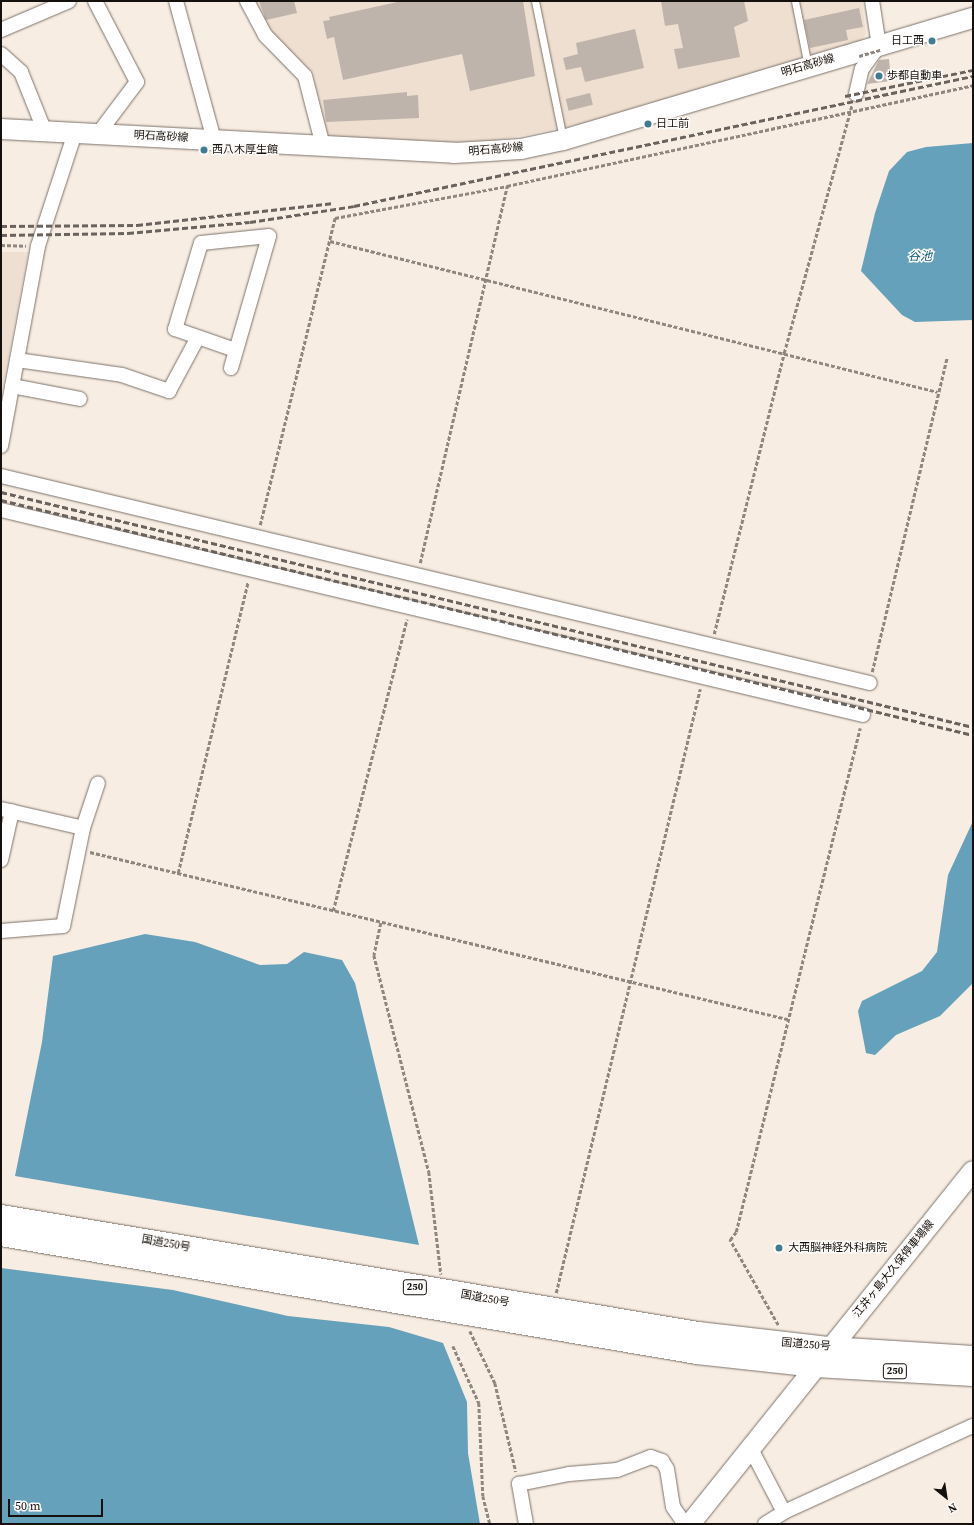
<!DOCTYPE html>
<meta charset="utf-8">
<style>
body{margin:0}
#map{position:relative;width:974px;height:1525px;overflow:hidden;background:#f8ede3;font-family:"Source Serif 4","Noto Sans JP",serif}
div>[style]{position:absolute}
.built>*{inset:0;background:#efdfd0}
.water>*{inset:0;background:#66a1bb}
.building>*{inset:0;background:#beb4ab;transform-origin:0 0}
.path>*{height:2.5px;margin-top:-1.25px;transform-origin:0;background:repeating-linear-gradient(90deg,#8e867f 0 4px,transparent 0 6px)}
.roads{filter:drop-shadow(0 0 1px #7b7269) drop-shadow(0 0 1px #7b7269)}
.lane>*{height:7px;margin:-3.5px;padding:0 3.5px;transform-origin:3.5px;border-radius:3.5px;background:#fff}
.street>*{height:14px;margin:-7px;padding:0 7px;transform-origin:7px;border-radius:7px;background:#fff}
.secondary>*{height:20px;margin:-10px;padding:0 10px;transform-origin:10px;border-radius:10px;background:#fff}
.highway>*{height:22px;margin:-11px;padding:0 11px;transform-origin:11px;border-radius:11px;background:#fff}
.rail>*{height:3px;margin-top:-1.5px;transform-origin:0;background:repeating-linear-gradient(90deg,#69625d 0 6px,transparent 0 9px)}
.path-bridge>*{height:2.5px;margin-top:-1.25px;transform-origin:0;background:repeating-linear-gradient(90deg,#8e867f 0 4px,transparent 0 6px)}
.dots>*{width:11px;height:11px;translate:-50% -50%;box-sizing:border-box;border:2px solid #fefcfa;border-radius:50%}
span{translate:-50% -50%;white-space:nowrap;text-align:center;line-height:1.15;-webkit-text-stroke:3px #fefcfa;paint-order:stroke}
.shield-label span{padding:1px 3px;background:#fefcfa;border:1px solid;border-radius:3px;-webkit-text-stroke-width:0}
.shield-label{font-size:10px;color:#14100d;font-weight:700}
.poi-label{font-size:11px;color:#14100d}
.right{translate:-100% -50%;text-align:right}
.left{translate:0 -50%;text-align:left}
.street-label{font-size:11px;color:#14100d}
.water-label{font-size:12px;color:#055873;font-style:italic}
.frame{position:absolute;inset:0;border:2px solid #14100d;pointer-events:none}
.north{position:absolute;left:926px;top:1477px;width:40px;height:40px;-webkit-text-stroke:3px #fefcfa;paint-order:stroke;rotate:150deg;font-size:11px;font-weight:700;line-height:16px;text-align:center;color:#14100d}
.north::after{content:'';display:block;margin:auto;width:14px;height:18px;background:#14100d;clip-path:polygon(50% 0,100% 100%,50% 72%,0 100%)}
.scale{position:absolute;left:8px;top:1499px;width:95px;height:18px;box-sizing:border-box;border:2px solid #14100d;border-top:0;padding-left:5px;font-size:12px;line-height:14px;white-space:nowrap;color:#14100d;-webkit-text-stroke:3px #fefcfa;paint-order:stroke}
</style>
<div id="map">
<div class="built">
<i style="clip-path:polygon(254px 1px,862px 1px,866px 34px,860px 42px,589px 122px,527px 135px,476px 143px,327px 140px,313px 73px,267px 31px)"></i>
<i style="clip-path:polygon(1px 252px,28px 252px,1px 396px)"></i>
</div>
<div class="water">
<i style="clip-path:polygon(973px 143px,973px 320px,915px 322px,902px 315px,861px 271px,875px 213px,889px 171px,907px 152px,926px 147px)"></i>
<i style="clip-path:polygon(973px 821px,973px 983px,940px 1016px,896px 1035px,875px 1055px,866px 1053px,858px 1011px,862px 1001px,922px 971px,937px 952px,948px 875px)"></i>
<i style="clip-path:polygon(145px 934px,195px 942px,260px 965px,287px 964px,304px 952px,342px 960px,355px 983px,419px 1245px,15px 1176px,42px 1042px,53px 956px)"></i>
<i style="clip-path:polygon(1px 1268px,173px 1290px,288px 1316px,389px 1327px,443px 1343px,467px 1402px,468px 1453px,480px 1524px,1px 1524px)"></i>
</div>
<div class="building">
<i style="clip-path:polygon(259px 1px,294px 1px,297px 13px,266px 20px)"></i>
<i style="clip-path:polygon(402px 1px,523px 1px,535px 76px,470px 91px,462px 54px,343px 80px,334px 37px,327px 39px,323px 21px,330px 20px,329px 17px)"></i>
<i style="clip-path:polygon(661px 1px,744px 1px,748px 21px,734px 27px,740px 57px,678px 69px,674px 49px,683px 48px,678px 24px,665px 26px)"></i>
<i style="clip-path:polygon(859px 8px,863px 27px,846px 30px,848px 40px,810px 48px,804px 20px)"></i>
<i style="clip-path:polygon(635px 29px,644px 68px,585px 82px,581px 67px,566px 70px,563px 58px,578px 54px,576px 43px)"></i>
<i style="clip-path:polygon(889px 59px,891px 81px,867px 84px,879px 60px)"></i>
<i style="clip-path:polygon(407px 92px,407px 96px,418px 95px,419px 118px,326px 122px,323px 100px)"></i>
<i style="left:590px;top:93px;width:12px;height:25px;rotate:76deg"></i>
</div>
<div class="path">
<i style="left:330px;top:241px;width:626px;rotate:13.95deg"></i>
<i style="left:1px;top:245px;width:25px;rotate:2deg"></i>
<i style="left:260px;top:525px;width:316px;rotate:-76.3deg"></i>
<i style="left:335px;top:218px;width:175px;rotate:-10.5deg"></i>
<i style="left:507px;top:186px;width:477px;rotate:-12.2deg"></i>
<i style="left:420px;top:563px;width:387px;rotate:-77deg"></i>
<i style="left:714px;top:634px;width:290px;rotate:-76deg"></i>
<i style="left:784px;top:353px;width:257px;rotate:-74.7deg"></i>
<i style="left:872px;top:672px;width:324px;rotate:-76.6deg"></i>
<i style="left:90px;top:852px;width:717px;rotate:13.47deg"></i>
<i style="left:178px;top:873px;width:299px;rotate:-76.5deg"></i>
<i style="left:333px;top:911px;width:301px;rotate:-75.8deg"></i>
<i style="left:381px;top:923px;width:33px;rotate:102deg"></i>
<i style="left:374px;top:955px;width:224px;rotate:75.8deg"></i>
<i style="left:429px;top:1172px;width:103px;rotate:83.3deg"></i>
<i style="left:556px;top:1293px;width:621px;rotate:-76.59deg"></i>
<i style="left:778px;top:1325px;width:98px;rotate:-119.5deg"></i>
<i style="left:730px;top:1240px;width:10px;rotate:-53deg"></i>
<i style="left:736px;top:1232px;width:519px;rotate:-76.18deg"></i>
<i style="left:470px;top:1331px;width:58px;rotate:64.3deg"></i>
<i style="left:495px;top:1383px;width:91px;rotate:76.7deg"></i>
<i style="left:453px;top:1346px;width:63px;rotate:65.5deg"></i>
<i style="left:479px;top:1403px;width:93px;rotate:87.5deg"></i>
<i style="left:483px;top:1496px;width:29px;rotate:76deg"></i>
</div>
<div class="roads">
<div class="lane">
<i style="left:535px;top:1px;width:141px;rotate:78.5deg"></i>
<i style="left:795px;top:1px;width:66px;rotate:78.7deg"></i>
</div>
<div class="street">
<i style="left:95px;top:1px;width:91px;rotate:62.6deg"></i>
<i style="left:137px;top:82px;width:65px;rotate:126.9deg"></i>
<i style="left:176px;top:1px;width:144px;rotate:74.7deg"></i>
<i style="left:247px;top:1px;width:38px;rotate:62deg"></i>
<i style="left:265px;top:35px;width:57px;rotate:45.7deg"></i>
<i style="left:305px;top:76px;width:72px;rotate:75.6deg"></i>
<i style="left:1px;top:30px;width:74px;rotate:-23.1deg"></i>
<i style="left:1px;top:54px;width:27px;rotate:42deg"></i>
<i style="left:21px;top:72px;width:65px;rotate:68.2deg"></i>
<i style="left:856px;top:94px;width:26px;rotate:-77deg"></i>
<i style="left:862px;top:69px;width:29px;rotate:-54deg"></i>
<i style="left:879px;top:46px;width:46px;rotate:-98.8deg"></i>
<i style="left:17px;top:360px;width:106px;rotate:8.1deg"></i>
<i style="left:122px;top:375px;width:50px;rotate:18.8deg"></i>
<i style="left:169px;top:391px;width:59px;rotate:-61.7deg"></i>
<i style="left:231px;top:368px;width:137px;rotate:-73.9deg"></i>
<i style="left:269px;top:236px;width:68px;rotate:174.1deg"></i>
<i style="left:201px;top:243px;width:90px;rotate:106.8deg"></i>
<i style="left:175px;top:329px;width:64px;rotate:19.3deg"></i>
<i style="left:12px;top:386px;width:69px;rotate:10.8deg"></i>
<i style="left:1px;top:446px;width:203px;rotate:-79.5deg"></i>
<i style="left:38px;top:246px;width:119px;rotate:-71.9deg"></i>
<i style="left:1px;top:476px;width:893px;rotate:13.4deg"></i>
<i style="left:1px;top:510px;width:886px;rotate:13.38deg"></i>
<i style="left:1px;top:809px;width:84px;rotate:13deg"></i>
<i style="left:83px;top:828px;width:100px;rotate:101.5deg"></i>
<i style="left:63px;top:926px;width:62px;rotate:175.4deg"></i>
<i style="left:83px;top:828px;width:47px;rotate:-71.6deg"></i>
<i style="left:1px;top:860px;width:50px;rotate:-77.3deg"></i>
<i style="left:751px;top:1449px;width:71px;rotate:62.4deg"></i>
<i style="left:784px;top:1512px;width:208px;rotate:-24.5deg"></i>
<i style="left:526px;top:1524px;width:41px;rotate:-99.9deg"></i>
<i style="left:519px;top:1484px;width:51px;rotate:-11.3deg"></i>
<i style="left:569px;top:1474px;width:48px;rotate:-4.8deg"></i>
<i style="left:617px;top:1470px;width:36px;rotate:-21deg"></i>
<i style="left:651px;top:1457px;width:12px;rotate:20deg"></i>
<i style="left:662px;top:1461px;width:9px;rotate:58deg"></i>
<i style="left:667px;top:1469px;width:38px;rotate:81deg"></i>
<i style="left:673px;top:1507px;width:21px;rotate:55deg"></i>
<i style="left:765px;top:1524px;width:22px;rotate:-32deg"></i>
</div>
<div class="secondary">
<i style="left:1px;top:129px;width:454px;rotate:3deg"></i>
<i style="left:454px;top:153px;width:67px;rotate:-3.4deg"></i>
<i style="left:521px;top:149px;width:43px;rotate:-12.1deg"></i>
<i style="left:563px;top:140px;width:428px;rotate:-16.6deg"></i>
<i style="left:690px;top:1524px;width:452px;rotate:-51.3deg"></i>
</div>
<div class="highway">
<i style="left:1px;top:1216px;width:707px;rotate:9.53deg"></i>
<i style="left:698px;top:1333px;width:133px;rotate:6.5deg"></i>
<i style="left:830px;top:1348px;width:143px;rotate:3.6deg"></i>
<i style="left:1px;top:1235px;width:706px;rotate:9.62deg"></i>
<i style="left:697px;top:1353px;width:120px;rotate:6.2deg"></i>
<i style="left:816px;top:1366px;width:157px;rotate:3.3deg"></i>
</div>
</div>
<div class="rail">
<i style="left:845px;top:96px;width:131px;rotate:-11.5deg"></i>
<i style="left:1px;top:226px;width:136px;rotate:-0.4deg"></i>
<i style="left:137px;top:225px;width:198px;rotate:-6.4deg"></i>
<i style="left:1px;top:235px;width:127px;rotate:-0.9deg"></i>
<i style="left:128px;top:233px;width:122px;rotate:-5.2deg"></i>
<i style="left:250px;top:222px;width:105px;rotate:-8.7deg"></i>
<i style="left:354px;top:206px;width:633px;rotate:-11.86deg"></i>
<i style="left:1px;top:492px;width:1000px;rotate:13.59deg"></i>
<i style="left:1px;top:500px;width:1000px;rotate:13.59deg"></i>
</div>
<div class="path-bridge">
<i style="left:859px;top:56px;width:22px;rotate:-16deg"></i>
</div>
<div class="dots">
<i style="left:932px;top:41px;background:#407b93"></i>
<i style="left:879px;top:76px;background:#407b93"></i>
<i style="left:648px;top:124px;background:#407b93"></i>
<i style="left:204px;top:150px;background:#407b93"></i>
<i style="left:779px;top:1248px;background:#407b93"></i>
</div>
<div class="shield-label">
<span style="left:415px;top:1287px">250</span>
<span style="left:895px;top:1371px">250</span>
</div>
<div class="poi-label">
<span class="right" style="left:924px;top:41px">日工西</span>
<span class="left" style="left:887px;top:76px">歩都自動車</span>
<span class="left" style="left:656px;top:124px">日工前</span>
<span class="left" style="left:212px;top:150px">西八木厚生館</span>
<span class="left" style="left:788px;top:1248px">大西脳神経外科病院</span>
</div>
<div class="street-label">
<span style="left:808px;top:66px;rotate:-16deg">明石高砂線</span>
<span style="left:161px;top:137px;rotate:3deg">明石高砂線</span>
<span style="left:496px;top:150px;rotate:-5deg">明石高砂線</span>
<span style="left:166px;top:1244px;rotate:10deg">国道250号</span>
<span style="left:894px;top:1269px;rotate:-51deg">江井ヶ島大久保停車場線</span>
<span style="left:485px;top:1299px;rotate:10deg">国道250号</span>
<span style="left:806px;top:1345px;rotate:5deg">国道250号</span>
</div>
<div class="water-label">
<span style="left:920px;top:257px">谷池</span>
</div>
<div class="frame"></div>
<div class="north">N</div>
<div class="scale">50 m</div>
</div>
